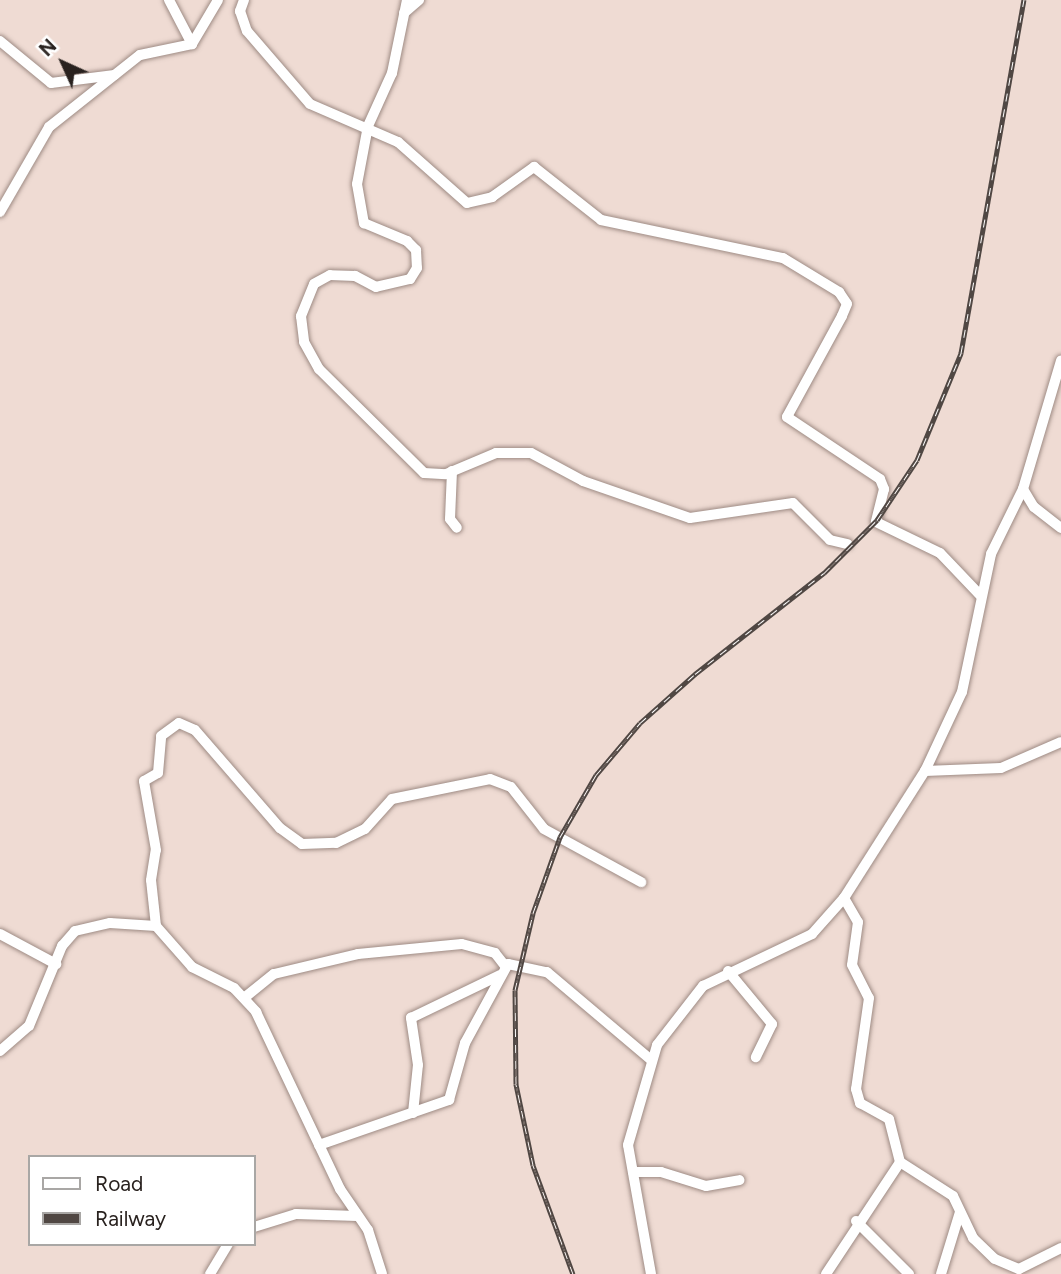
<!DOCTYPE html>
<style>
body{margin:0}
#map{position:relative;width:1061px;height:1274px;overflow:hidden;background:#efdbd3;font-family:Figtree,sans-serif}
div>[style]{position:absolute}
.roads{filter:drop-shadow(0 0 2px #9e8b84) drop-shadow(0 0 2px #9e8b84)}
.minor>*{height:10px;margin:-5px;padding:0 5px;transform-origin:5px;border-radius:5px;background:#fff}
.rail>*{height:5px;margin-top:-2.5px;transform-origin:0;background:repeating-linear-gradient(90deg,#fff 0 8px,#504743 0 16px);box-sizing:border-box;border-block:2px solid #504743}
span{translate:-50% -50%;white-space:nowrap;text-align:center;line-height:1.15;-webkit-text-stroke:6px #fff;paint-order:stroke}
.legend{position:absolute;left:28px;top:1155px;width:228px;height:91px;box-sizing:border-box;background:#fff;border:2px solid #a9a7a5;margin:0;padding:9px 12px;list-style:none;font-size:21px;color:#29221f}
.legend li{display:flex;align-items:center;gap:14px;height:35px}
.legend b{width:35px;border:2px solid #a9a7a5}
.north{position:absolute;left:28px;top:28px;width:70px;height:70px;-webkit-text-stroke:5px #fff;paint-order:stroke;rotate:315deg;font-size:19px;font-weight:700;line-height:28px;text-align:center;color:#29221f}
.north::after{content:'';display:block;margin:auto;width:24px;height:32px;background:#29221f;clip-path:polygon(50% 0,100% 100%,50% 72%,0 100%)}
</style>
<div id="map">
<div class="roads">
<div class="minor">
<i style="left:169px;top:0;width:50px;rotate:62.4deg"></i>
<i style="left:244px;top:0;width:12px;rotate:110deg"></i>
<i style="left:240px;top:11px;width:21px;rotate:71deg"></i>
<i style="left:247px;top:31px;width:96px;rotate:49.2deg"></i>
<i style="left:310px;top:104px;width:96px;rotate:23.4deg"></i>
<i style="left:398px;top:142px;width:92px;rotate:41.5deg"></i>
<i style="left:467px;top:203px;width:26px;rotate:-13deg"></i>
<i style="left:492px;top:197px;width:52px;rotate:-35.5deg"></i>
<i style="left:534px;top:167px;width:85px;rotate:38.3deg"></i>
<i style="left:601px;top:220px;width:186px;rotate:11.8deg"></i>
<i style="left:783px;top:258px;width:66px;rotate:31.3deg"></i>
<i style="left:839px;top:292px;width:14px;rotate:56deg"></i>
<i style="left:847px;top:304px;width:13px;rotate:113deg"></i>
<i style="left:842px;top:316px;width:115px;rotate:118.6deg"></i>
<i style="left:787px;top:417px;width:112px;rotate:33.7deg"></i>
<i style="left:880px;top:479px;width:11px;rotate:68deg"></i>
<i style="left:884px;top:489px;width:34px;rotate:104deg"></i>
<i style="left:876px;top:522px;width:71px;rotate:25.8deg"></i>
<i style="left:940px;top:553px;width:58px;rotate:46.4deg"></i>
<i style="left:407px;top:0;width:75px;rotate:101.6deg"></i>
<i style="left:392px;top:73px;width:58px;rotate:114.4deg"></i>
<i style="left:368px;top:126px;width:59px;rotate:100.7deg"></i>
<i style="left:357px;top:184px;width:40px;rotate:80deg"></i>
<i style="left:364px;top:223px;width:47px;rotate:22.7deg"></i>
<i style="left:407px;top:241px;width:13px;rotate:45deg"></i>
<i style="left:416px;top:250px;width:18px;rotate:87deg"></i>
<i style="left:417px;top:268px;width:13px;rotate:122deg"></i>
<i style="left:410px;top:279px;width:35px;rotate:167deg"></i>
<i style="left:376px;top:287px;width:24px;rotate:-152deg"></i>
<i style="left:355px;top:276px;width:25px;rotate:-178deg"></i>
<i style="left:330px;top:275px;width:18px;rotate:151deg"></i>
<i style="left:314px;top:284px;width:35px;rotate:112deg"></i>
<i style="left:301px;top:316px;width:26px;rotate:83deg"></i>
<i style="left:304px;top:342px;width:31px;rotate:61deg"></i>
<i style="left:319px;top:369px;width:148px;rotate:44.7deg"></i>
<i style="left:424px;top:473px;width:22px;rotate:3deg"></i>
<i style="left:446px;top:474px;width:54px;rotate:-22.8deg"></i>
<i style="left:496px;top:453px;width:35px"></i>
<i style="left:531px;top:453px;width:59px;rotate:28.3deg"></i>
<i style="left:583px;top:481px;width:113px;rotate:19.1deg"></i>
<i style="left:690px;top:518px;width:104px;rotate:-8.3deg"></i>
<i style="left:793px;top:503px;width:52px;rotate:45deg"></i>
<i style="left:830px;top:540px;width:18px;rotate:13deg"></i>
<i style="left:404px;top:13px;width:20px;rotate:-41deg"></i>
<i style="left:0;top:41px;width:66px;rotate:39.5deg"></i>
<i style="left:51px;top:83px;width:64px;rotate:-7.2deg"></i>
<i style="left:0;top:212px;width:98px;rotate:-60deg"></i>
<i style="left:49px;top:127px;width:116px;rotate:-38.4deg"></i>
<i style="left:140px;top:55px;width:53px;rotate:-11.9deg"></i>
<i style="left:192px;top:44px;width:51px;rotate:-59.4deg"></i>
<i style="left:452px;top:471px;width:48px;rotate:92.4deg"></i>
<i style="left:450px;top:519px;width:11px;rotate:52deg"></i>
<i style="left:1023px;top:489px;width:21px;rotate:59deg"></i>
<i style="left:1034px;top:507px;width:34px;rotate:38deg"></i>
<i style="left:925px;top:771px;width:76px;rotate:-2.3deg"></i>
<i style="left:1001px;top:768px;width:65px;rotate:-23.4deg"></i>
<i style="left:844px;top:898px;width:28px;rotate:60deg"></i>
<i style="left:858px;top:922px;width:43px;rotate:97.9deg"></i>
<i style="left:852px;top:965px;width:37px;rotate:63deg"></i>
<i style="left:869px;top:998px;width:92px;rotate:98.1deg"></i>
<i style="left:856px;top:1089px;width:15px;rotate:74deg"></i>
<i style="left:860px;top:1103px;width:33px;rotate:29deg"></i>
<i style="left:889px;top:1119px;width:44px;rotate:75.7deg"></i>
<i style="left:900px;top:1162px;width:63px;rotate:32.7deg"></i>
<i style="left:953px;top:1196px;width:47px;rotate:64.5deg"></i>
<i style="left:973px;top:1238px;width:30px;rotate:44deg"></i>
<i style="left:995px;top:1259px;width:26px;rotate:23deg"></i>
<i style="left:1019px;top:1269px;width:47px;rotate:-26.6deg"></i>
<i style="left:156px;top:926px;width:46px;rotate:-96.2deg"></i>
<i style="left:151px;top:880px;width:30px;rotate:-81deg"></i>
<i style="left:156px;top:850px;width:70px;rotate:-99.9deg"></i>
<i style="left:144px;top:781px;width:16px;rotate:-30deg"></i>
<i style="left:158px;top:773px;width:37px;rotate:-85deg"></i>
<i style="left:161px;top:736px;width:22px;rotate:-36deg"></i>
<i style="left:179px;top:723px;width:17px;rotate:24deg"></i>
<i style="left:195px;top:730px;width:130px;rotate:49.1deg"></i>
<i style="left:280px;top:828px;width:27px;rotate:36deg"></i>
<i style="left:302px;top:844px;width:34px;rotate:-2deg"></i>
<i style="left:336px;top:843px;width:32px;rotate:-26deg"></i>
<i style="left:365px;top:829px;width:40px;rotate:-48deg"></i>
<i style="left:392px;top:799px;width:100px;rotate:-11.5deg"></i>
<i style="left:490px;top:779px;width:22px;rotate:21deg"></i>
<i style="left:511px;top:787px;width:53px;rotate:51.8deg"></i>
<i style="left:544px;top:829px;width:111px;rotate:28.7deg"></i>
<i style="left:0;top:934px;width:64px;rotate:28.2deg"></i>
<i style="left:728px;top:971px;width:69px;rotate:50.3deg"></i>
<i style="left:772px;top:1024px;width:37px;rotate:116deg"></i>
<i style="left:244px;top:998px;width:38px;rotate:-39deg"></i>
<i style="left:274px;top:974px;width:86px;rotate:-13.4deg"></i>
<i style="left:358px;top:954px;width:104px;rotate:-5.5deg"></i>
<i style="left:462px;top:944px;width:34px;rotate:15deg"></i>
<i style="left:495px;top:953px;width:16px;rotate:52deg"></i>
<i style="left:0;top:1051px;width:38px;rotate:-41deg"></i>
<i style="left:29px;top:1026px;width:87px;rotate:-67.6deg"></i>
<i style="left:62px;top:946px;width:20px;rotate:-49deg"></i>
<i style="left:75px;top:931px;width:36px;rotate:-13deg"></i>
<i style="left:110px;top:923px;width:46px;rotate:3.7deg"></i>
<i style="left:156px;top:926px;width:55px;rotate:48.7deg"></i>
<i style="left:192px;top:967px;width:47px;rotate:26.6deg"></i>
<i style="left:234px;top:988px;width:33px;rotate:47deg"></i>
<i style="left:256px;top:1012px;width:196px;rotate:64.6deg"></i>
<i style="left:340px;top:1189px;width:50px;rotate:55.7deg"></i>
<i style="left:368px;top:1230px;width:46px;rotate:72.3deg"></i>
<i style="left:413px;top:1113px;width:48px;rotate:-84.1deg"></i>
<i style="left:418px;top:1065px;width:48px;rotate:-98.5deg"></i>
<i style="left:411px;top:1018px;width:99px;rotate:-25.8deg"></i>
<i style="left:319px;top:1145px;width:138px;rotate:-19.1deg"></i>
<i style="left:449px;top:1100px;width:59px;rotate:-74.3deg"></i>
<i style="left:465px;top:1043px;width:90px;rotate:-61.4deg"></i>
<i style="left:508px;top:964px;width:40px;rotate:12deg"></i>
<i style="left:547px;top:972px;width:136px;rotate:40.2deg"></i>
<i style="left:633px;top:1172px;width:28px"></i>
<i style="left:661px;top:1172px;width:47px;rotate:17.3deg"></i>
<i style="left:706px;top:1186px;width:34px;rotate:-10deg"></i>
<i style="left:856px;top:1221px;width:75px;rotate:45deg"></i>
<i style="left:254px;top:1227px;width:44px;rotate:-17.2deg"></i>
<i style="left:296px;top:1214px;width:61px;rotate:1.9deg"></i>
<i style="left:210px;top:1274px;width:35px;rotate:-59deg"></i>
<i style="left:651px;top:1274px;width:131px;rotate:-100.1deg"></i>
<i style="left:628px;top:1145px;width:104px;rotate:-73.8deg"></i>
<i style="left:657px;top:1045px;width:75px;rotate:-52.1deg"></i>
<i style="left:703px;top:986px;width:121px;rotate:-25.5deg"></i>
<i style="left:812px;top:934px;width:48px;rotate:-48.4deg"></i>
<i style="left:844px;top:898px;width:151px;rotate:-57.5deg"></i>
<i style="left:925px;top:771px;width:87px;rotate:-64.9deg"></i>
<i style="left:962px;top:692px;width:141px;rotate:-78.1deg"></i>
<i style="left:991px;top:554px;width:72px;rotate:-63.8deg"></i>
<i style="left:1023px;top:489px;width:134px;rotate:-73.5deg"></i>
<i style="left:826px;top:1274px;width:134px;rotate:-56.5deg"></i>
<i style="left:941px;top:1274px;width:65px;rotate:-73deg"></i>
</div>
</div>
<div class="rail">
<i style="left:573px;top:1274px;width:116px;rotate:-110.2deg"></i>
<i style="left:533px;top:1165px;width:83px;rotate:-101.9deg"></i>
<i style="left:516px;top:1084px;width:94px;rotate:-90.6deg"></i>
<i style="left:515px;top:990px;width:79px;rotate:-76.8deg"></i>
<i style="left:533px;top:913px;width:81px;rotate:-70.4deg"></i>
<i style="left:560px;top:837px;width:72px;rotate:-59.9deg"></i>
<i style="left:596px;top:775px;width:68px;rotate:-49.8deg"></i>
<i style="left:640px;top:723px;width:74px;rotate:-41.7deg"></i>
<i style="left:695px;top:674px;width:164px;rotate:-38.1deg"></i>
<i style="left:824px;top:573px;width:75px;rotate:-45deg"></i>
<i style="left:877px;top:520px;width:72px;rotate:-56.3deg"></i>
<i style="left:917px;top:460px;width:116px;rotate:-67.6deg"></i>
<i style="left:961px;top:353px;width:359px;rotate:-79.9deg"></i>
</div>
<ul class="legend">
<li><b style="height:9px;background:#fff"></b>Road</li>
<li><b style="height:9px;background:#504743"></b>Railway</li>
</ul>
<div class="north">N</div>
</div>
